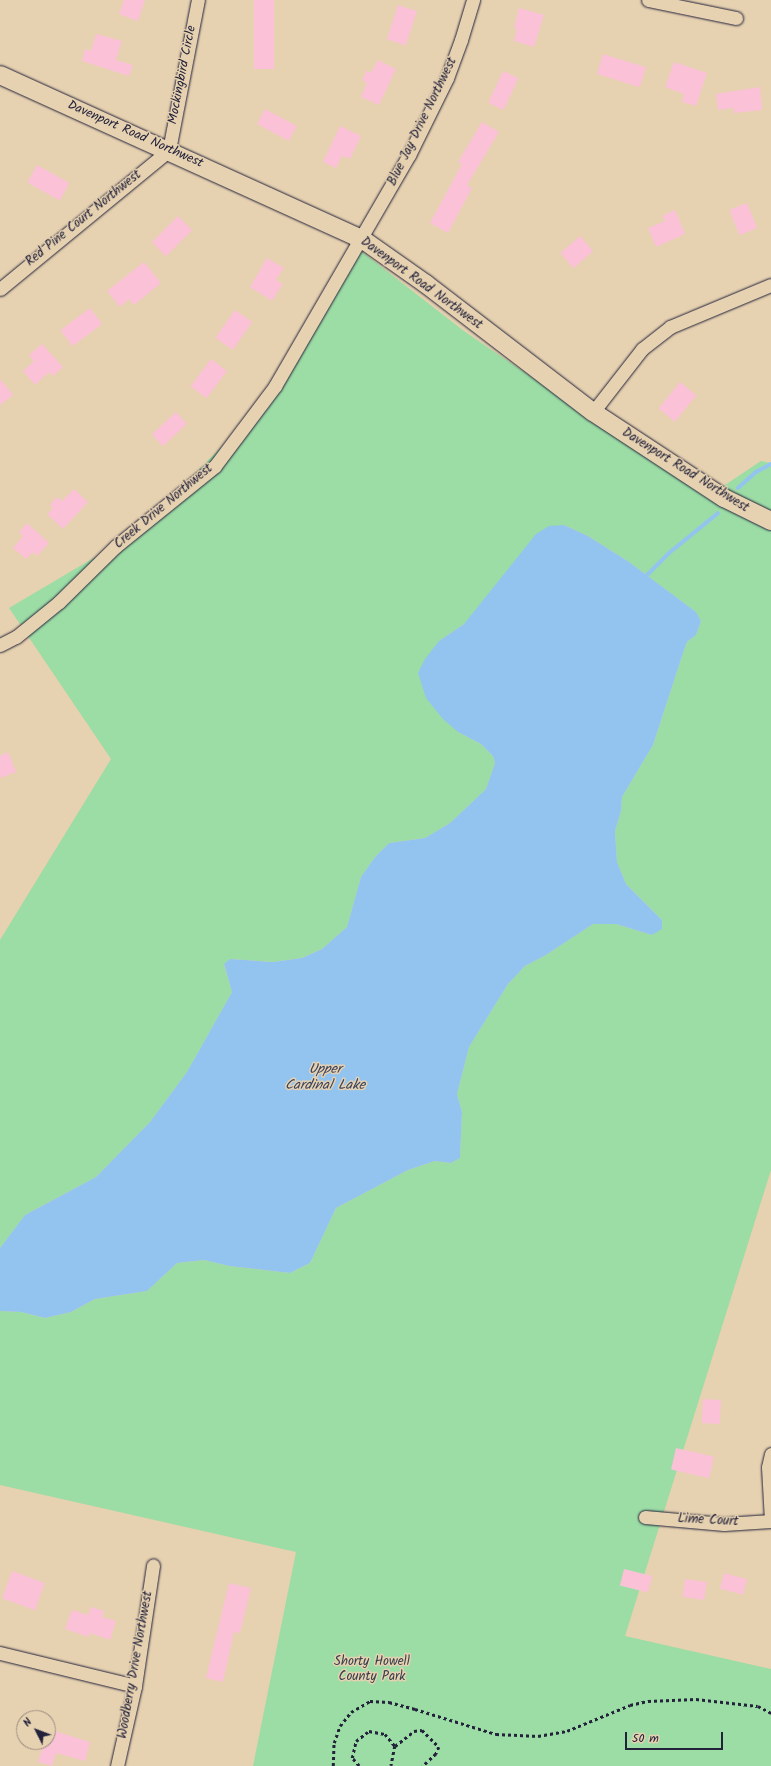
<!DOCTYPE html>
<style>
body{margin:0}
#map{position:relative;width:771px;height:1766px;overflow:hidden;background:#e6d1b0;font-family:Kalam,sans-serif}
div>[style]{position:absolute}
.green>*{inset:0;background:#9cdca5}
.water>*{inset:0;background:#92c4ef}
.stream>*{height:4px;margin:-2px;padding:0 2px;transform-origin:2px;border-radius:2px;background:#92c4ef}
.building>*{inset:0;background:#fbc2d7;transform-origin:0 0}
.path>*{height:2.5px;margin-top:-1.25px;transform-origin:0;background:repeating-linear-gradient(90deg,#22223b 0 3px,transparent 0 6px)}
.roads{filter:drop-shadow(0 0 1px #22223b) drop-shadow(0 0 1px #22223b)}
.street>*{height:13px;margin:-6.5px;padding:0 6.5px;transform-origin:6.5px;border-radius:6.5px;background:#e6d1b0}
.secondary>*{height:18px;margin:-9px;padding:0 9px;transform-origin:9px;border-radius:9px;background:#e6d1b0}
span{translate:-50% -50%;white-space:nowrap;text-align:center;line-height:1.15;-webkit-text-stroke:3px #e6d1b0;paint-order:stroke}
.street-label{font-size:13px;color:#22223b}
.park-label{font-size:13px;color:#343e4b}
.water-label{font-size:14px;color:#38425f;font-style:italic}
.north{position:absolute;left:16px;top:1710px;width:40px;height:40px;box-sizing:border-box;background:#e6d1b0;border:1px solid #988b81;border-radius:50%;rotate:312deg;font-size:11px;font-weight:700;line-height:16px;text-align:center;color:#22223b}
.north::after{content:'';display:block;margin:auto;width:14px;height:18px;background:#22223b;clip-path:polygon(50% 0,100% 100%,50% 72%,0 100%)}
.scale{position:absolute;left:625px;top:1732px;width:98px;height:18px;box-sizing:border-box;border:2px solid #22223b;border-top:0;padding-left:5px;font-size:12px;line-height:14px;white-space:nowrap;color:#22223b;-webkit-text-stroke:3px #e6d1b0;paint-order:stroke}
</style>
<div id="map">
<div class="green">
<i style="clip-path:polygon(361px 251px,464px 331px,603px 426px,710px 495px,761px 461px,771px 463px,771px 1170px,625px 1636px,771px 1669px,771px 1766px,253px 1766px,296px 1552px,0 1485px,0 1311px,21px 1312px,45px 1318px,71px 1312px,95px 1299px,147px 1291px,177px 1263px,204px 1260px,229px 1266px,290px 1273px,310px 1263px,336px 1208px,408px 1170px,435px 1161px,451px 1163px,460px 1158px,462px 1112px,457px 1094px,469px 1047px,508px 984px,525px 966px,546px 955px,593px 924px,616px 924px,652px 935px,662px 920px,626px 884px,617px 862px,615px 831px,621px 811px,622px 797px,653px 745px,683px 653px,687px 642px,696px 635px,701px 621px,696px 612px,629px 562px,588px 536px,564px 525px,464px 624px,439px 641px,458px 732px,481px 744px,493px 756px,495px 763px,486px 789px,450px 823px,425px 838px,389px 843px,375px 857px,361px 877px,347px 927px,322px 949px,302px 958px,273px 962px,230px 959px,224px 965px,232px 992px,187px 1072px,150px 1122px,96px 1177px,25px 1215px,0 1248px,0 940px,111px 759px,9px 608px,136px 533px,245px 423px)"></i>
</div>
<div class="water">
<i style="clip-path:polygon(564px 525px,588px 536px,629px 562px,696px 612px,701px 621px,696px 635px,687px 642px,683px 653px,653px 745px,622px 797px,621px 811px,615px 831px,617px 862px,626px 884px,662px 920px,662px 929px,652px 935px,616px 924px,593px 924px,546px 955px,525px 966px,508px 984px,469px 1047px,457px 1094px,462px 1112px,460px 1158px,451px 1163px,435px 1161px,408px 1170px,336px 1208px,310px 1263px,290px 1273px,229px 1266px,204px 1260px,177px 1263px,147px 1291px,95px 1299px,71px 1312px,45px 1318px,21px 1312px,0 1311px,0 1248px,25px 1215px,96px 1177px,150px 1122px,187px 1072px,232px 992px,224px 964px,230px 959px,273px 962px,302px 958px,322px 949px,347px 927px,361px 877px,375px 857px,389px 843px,425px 838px,450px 823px,486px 789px,495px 763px,493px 756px,481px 744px,458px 732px,443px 719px,426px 698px,418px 673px,425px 659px,439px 641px,464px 624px,536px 534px,549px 526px)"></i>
</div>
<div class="stream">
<i style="left:738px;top:488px;width:24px;rotate:-42deg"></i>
<i style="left:756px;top:472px;width:17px;rotate:-28deg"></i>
<i style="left:647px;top:575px;width:31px;rotate:-45deg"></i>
<i style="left:669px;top:553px;width:63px;rotate:-39.2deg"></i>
</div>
<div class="building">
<i style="clip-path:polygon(124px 0,145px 0,138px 21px,119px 14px)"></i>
<i style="left:254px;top:0;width:20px;height:69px"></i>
<i style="left:398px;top:5px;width:20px;height:36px;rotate:18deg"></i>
<i style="clip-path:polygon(519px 8px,544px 15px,534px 47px,514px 41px,517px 29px,514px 28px)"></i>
<i style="clip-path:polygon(96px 34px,122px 41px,116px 60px,133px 65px,129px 76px,82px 61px,85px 49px,91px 51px)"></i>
<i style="left:603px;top:54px;width:45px;height:21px;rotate:17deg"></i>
<i style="clip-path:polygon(378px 60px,396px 69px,379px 105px,361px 97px,367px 83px,362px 80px,367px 70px,371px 73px)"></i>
<i style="clip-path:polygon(674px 62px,707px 73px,696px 106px,682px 102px,684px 94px,665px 87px)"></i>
<i style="left:503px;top:71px;width:17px;height:35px;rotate:25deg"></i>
<i style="clip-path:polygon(760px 87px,762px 110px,734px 113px,734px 108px,718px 110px,716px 94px)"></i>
<i style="left:265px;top:109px;width:36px;height:17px;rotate:28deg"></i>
<i style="clip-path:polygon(482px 122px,499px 132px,467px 185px,472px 188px,448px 233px,430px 223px,462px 164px,458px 162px)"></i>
<i style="clip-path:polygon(340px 126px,361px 136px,350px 159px,342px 156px,336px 168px,323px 162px)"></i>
<i style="left:37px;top:165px;width:37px;height:20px;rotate:29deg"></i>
<i style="left:747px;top:203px;width:27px;height:19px;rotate:68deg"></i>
<i style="clip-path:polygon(675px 210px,685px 234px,656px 247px,648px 228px,665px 221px,662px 216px)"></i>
<i style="left:178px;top:216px;width:20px;height:37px;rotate:45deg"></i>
<i style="left:580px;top:236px;width:20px;height:26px;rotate:49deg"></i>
<i style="clip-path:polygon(267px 258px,284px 268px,276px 280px,283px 284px,272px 301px,250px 287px)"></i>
<i style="clip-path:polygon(144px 262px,161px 283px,134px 305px,129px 299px,120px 307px,107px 291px)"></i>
<i style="left:90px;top:308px;width:20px;height:37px;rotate:53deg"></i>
<i style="left:235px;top:310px;width:21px;height:34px;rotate:35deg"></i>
<i style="clip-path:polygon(42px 344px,63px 367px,53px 376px,49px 372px,35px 385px,23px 371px,34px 361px,29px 355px)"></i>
<i style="left:211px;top:359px;width:20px;height:34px;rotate:37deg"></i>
<i style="clip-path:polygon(0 379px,13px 395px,0 405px)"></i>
<i style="left:680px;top:382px;width:21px;height:34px;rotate:39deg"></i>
<i style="left:176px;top:412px;width:16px;height:33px;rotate:47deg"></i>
<i style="clip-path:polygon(74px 489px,88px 502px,63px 529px,47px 514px,53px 508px,50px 505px,57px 497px,62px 501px)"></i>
<i style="clip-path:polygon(27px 523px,49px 543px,37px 556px,33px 552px,26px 559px,13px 548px,23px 536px,19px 532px)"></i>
<i style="clip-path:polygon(8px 752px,16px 772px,0 778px,0 756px)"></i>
<i style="left:703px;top:1399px;width:18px;height:24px;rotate:3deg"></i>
<i style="left:676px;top:1448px;width:39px;height:22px;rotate:13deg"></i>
<i style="left:624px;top:1569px;width:29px;height:17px;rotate:14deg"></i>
<i style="left:12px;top:1571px;width:35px;height:29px;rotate:20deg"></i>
<i style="left:724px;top:1573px;width:24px;height:16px;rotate:15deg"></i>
<i style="left:685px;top:1579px;width:22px;height:18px;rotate:8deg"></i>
<i style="clip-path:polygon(229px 1583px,251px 1588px,240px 1633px,234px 1632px,223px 1682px,206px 1678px)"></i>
<i style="clip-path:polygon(91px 1607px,104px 1611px,102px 1617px,116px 1621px,110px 1640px,90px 1633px,89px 1637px,65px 1629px,72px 1610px,88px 1615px)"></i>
<i style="clip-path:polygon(48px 1729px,90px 1742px,85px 1761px,56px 1753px,52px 1766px,38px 1762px,44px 1742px,48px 1742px)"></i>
</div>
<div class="path">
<i style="left:395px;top:1746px;width:24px;rotate:-38deg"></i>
<i style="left:414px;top:1731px;width:8px;rotate:-7deg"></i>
<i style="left:422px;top:1730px;width:24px;rotate:45deg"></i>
<i style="left:439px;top:1747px;width:8px;rotate:113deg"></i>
<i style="left:436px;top:1754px;width:18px;rotate:137deg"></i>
<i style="left:333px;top:1766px;width:23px;rotate:-88deg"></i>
<i style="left:334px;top:1743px;width:18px;rotate:-71deg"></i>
<i style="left:340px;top:1726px;width:18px;rotate:-52deg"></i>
<i style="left:351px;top:1712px;width:22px;rotate:-30deg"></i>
<i style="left:370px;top:1701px;width:19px;rotate:3deg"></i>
<i style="left:389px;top:1702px;width:27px;rotate:15deg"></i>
<i style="left:415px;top:1709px;width:85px;rotate:17.2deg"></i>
<i style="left:496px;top:1734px;width:42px;rotate:2.7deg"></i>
<i style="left:538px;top:1736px;width:29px;rotate:-10deg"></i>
<i style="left:567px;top:1731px;width:68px;rotate:-22.4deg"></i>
<i style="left:630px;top:1705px;width:18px;rotate:-13deg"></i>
<i style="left:648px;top:1701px;width:48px;rotate:-2.4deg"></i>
<i style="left:696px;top:1699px;width:62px;rotate:6.4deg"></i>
<i style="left:758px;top:1706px;width:15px;rotate:28deg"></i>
<i style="left:359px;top:1766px;width:11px;rotate:-131deg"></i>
<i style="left:352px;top:1758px;width:17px;rotate:-77deg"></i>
<i style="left:356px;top:1741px;width:16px;rotate:-38deg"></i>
<i style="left:369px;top:1731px;width:16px;rotate:11deg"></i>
<i style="left:385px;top:1734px;width:16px;rotate:50deg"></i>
<i style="left:395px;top:1746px;width:20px;rotate:101deg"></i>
</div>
<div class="roads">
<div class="street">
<i style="left:648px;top:0;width:90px;rotate:11.6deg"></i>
<i style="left:0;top:289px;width:219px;rotate:-39.4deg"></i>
<i style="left:169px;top:150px;width:153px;rotate:-79.1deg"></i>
<i style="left:593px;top:412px;width:80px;rotate:-52.1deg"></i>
<i style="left:642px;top:349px;width:36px;rotate:-38deg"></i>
<i style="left:670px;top:327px;width:109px;rotate:-22.6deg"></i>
<i style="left:0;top:645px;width:18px;rotate:-27deg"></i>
<i style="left:16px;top:637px;width:55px;rotate:-39.1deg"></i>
<i style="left:59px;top:602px;width:80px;rotate:-44.5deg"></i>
<i style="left:116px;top:546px;width:127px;rotate:-38.9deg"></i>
<i style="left:215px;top:466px;width:100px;rotate:-53.1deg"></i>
<i style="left:275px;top:386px;width:267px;rotate:-59.9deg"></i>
<i style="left:409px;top:155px;width:86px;rotate:-63.7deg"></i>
<i style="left:447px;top:78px;width:40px;rotate:-69.8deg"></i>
<i style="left:461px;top:40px;width:42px;rotate:-73.3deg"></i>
<i style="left:771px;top:1454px;width:13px;rotate:103deg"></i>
<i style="left:768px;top:1467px;width:54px;rotate:86.8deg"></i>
<i style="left:645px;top:1517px;width:79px;rotate:5.1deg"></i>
<i style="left:724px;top:1524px;width:47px;rotate:-3.7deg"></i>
<i style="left:0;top:1653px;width:139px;rotate:13.7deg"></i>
<i style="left:117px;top:1766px;width:82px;rotate:-77.3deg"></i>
<i style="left:135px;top:1686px;width:122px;rotate:-81.5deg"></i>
</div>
<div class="secondary">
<i style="left:0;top:75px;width:397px;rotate:24.4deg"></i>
<i style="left:362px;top:239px;width:78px;rotate:35.1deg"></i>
<i style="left:426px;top:284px;width:210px;rotate:37.5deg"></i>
<i style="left:593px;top:412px;width:157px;rotate:33.3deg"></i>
<i style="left:724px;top:498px;width:52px;rotate:26.1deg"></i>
</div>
</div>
<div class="street-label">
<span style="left:183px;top:75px;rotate:-79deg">Mockingbird Circle</span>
<span style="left:423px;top:122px;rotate:-64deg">Blue Jay Drive Northwest</span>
<span style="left:135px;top:135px;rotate:24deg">Davenport Road Northwest</span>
<span style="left:84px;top:219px;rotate:-39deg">Red Pine Court Northwest</span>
<span style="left:421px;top:284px;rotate:36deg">Davenport Road Northwest</span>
<span style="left:685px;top:471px;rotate:32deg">Davenport Road Northwest</span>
<span style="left:164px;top:507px;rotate:-40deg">Creek Drive Northwest</span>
<span style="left:708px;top:1521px;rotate:3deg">Lime Court</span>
<span style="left:136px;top:1665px;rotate:-80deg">Woodberry Drive Northwest</span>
</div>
<div class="park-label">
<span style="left:372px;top:1670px">Shorty Howell<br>County Park</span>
</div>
<div class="water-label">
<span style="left:325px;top:1077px">Upper<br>Cardinal Lake</span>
</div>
<div class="north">N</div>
<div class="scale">50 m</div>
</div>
